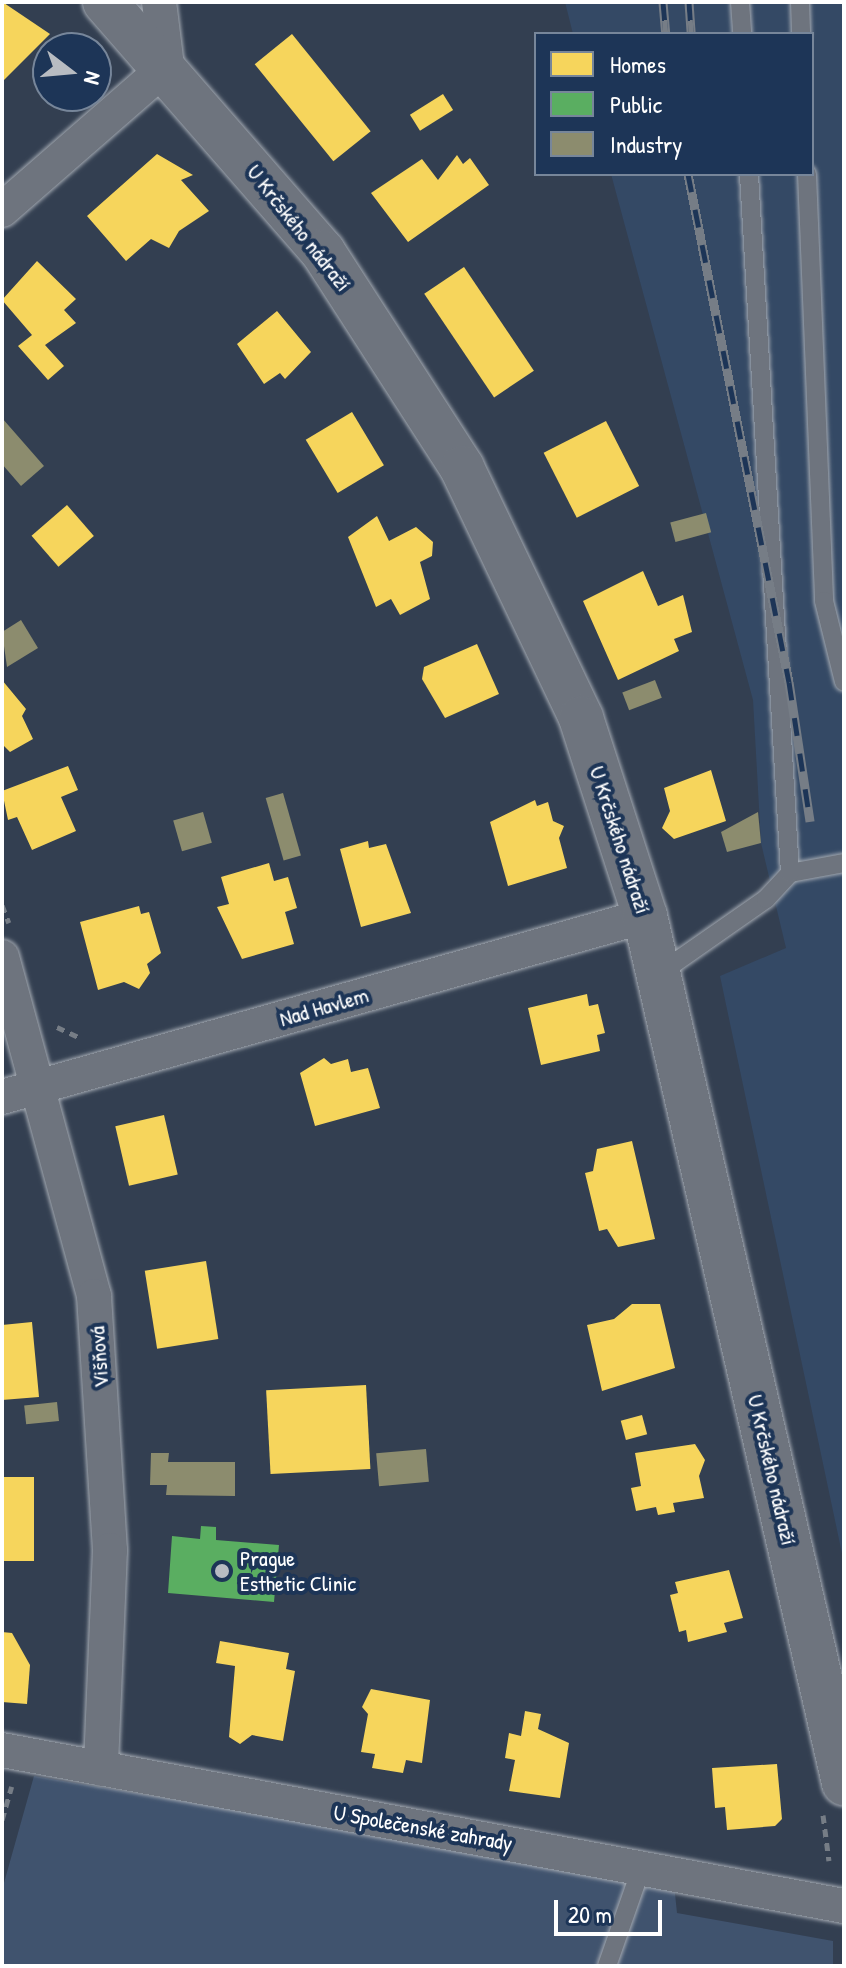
<!DOCTYPE html>
<meta charset="utf-8">
<style>
body{margin:0}
#map{position:relative;width:846px;height:1968px;overflow:hidden;background:#333f51;font-family:"Patrick Hand",sans-serif}
div>[style]{position:absolute}
.built>*{inset:0;background:#344965}
.green>*{inset:0;background:#40536e}
.homes>*{inset:0;background:#f6d55c;transform-origin:0 0}
.public>*{inset:0;background:#5aae61}
.industry>*{inset:0;background:#8c8c6e;transform-origin:0 0}
.path>*{height:5px;margin-top:-2.5px;transform-origin:0;background:repeating-linear-gradient(90deg,#767d86 0 8px,transparent 0 14px)}
.roads{filter:drop-shadow(0 0 2px #a3a9b1) drop-shadow(0 0 2px #a3a9b1)}
.lane>*{height:18px;margin:-9px;padding:0 9px;transform-origin:9px;border-radius:9px;background:#6e747e}
.street>*{height:34px;margin:-17px;padding:0 17px;transform-origin:17px;border-radius:17px;background:#6e747e}
.secondary>*{height:44px;margin:-22px;padding:0 22px;transform-origin:22px;border-radius:22px;background:#6e747e}
.rail>*{height:9px;margin-top:-4.5px;transform-origin:0;background:repeating-linear-gradient(90deg,#1d3557 0 18px,#767d86 0 36px);box-sizing:border-box;border-block:2px solid #767d86}
.dots>*{width:22px;height:22px;translate:-50% -50%;box-sizing:border-box;border:4px solid #1d3557;border-radius:50%}
span{translate:-50% -50%;white-space:nowrap;text-align:center;line-height:1.15;-webkit-text-stroke:8px #1d3557;paint-order:stroke}
.street-label{font-size:22px;color:#fff}
.poi-label{font-size:22px;color:#fff}
.left{translate:0 -50%;text-align:left}
.frame{position:absolute;inset:0;border:4px solid #fff;pointer-events:none}
.legend{position:absolute;left:534px;top:32px;width:280px;height:144px;box-sizing:border-box;background:#1d3557;border:2px solid #77869a;margin:0;padding:10px 14px;list-style:none;font-size:24px;color:#fff}
.legend li{display:flex;align-items:center;gap:16px;height:40px}
.legend b{width:40px;border:2px solid #77869a}
.north{position:absolute;left:32px;top:32px;width:80px;height:80px;box-sizing:border-box;background:#1d3557;border:2px solid #77869a;border-radius:50%;rotate:106deg;font-size:22px;font-weight:700;line-height:32px;text-align:center;color:#fff}
.north::after{content:'';display:block;margin:auto;width:28px;height:36px;background:#b8bcc2;clip-path:polygon(50% 0,100% 100%,50% 72%,0 100%)}
.scale{position:absolute;left:554px;top:1900px;width:108px;height:36px;box-sizing:border-box;border:4px solid #fff;border-top:0;padding-left:10px;font-size:24px;line-height:28px;white-space:nowrap;color:#fff;-webkit-text-stroke:6px #1d3557;paint-order:stroke}
</style>
<div id="map">
<div class="built">
<i style="clip-path:polygon(565px 2px,844px 2px,844px 1563px,720px 976px,786px 948px,761px 843px,753px 700px,611px 174px,812px 174px,812px 34px,573px 34px)"></i>
</div>
<div class="green">
<i style="clip-path:polygon(34px 1776px,674px 1884px,677px 1913px,833px 1941px,833px 1966px,2px 1966px,2px 1890px)"></i>
</div>
<div class="homes">
<i style="clip-path:polygon(4px 3px,50px 34px,2px 82px,2px 6px)"></i>
<i style="left:292px;top:34px;width:125px;height:48px;rotate:51deg"></i>
<i style="left:443px;top:94px;width:19px;height:39px;rotate:58deg"></i>
<i style="clip-path:polygon(157px 154px,193px 175px,181px 180px,209px 211px,179px 231px,169px 248px,151px 239px,126px 261px,87px 216px)"></i>
<i style="clip-path:polygon(457px 155px,463px 164px,470px 158px,489px 185px,408px 242px,371px 193px,422px 159px,438px 180px)"></i>
<i style="clip-path:polygon(37px 261px,76px 299px,64px 310px,76px 323px,45px 345px,64px 366px,48px 380px,18px 346px,32px 335px,2px 300px)"></i>
<i style="left:464px;top:267px;width:125px;height:48px;rotate:56deg"></i>
<i style="clip-path:polygon(277px 311px,311px 352px,285px 379px,280px 373px,264px 384px,237px 344px)"></i>
<i style="left:352px;top:412px;width:62px;height:54px;rotate:59deg"></i>
<i style="left:606px;top:421px;width:73px;height:70px;rotate:63deg"></i>
<i style="left:67px;top:505px;width:41px;height:47px;rotate:49deg"></i>
<i style="clip-path:polygon(377px 516px,389px 541px,416px 527px,433px 542px,432px 556px,420px 562px,430px 599px,400px 615px,391px 599px,376px 607px,348px 537px)"></i>
<i style="clip-path:polygon(643px 571px,658px 606px,683px 595px,692px 632px,674px 639px,679px 651px,618px 680px,583px 601px)"></i>
<i style="clip-path:polygon(477px 644px,499px 694px,445px 718px,422px 679px,424px 667px)"></i>
<i style="clip-path:polygon(2px 680px,26px 709px,22px 716px,33px 739px,10px 752px,2px 744px)"></i>
<i style="clip-path:polygon(68px 766px,78px 790px,61px 797px,76px 831px,32px 850px,17px 817px,8px 820px,2px 791px)"></i>
<i style="clip-path:polygon(711px 770px,726px 821px,674px 839px,662px 828px,670px 811px,664px 788px)"></i>
<i style="clip-path:polygon(535px 800px,537px 806px,548px 802px,553px 821px,564px 826px,559px 838px,567px 868px,508px 886px,490px 822px)"></i>
<i style="clip-path:polygon(368px 841px,369px 848px,386px 844px,411px 913px,361px 927px,340px 849px)"></i>
<i style="clip-path:polygon(269px 863px,274px 881px,288px 877px,297px 908px,285px 912px,294px 944px,242px 959px,217px 907px,229px 904px,221px 877px)"></i>
<i style="clip-path:polygon(139px 906px,141px 914px,149px 912px,161px 953px,147px 964px,150px 973px,139px 989px,124px 982px,98px 990px,80px 922px)"></i>
<i style="clip-path:polygon(587px 994px,589px 1006px,598px 1004px,605px 1033px,597px 1035px,600px 1051px,541px 1065px,528px 1008px)"></i>
<i style="clip-path:polygon(324px 1058px,331px 1064px,348px 1059px,351px 1072px,368px 1068px,380px 1108px,315px 1126px,300px 1073px)"></i>
<i style="left:164px;top:1115px;width:61px;height:50px;rotate:77deg"></i>
<i style="clip-path:polygon(632px 1141px,655px 1239px,618px 1247px,607px 1229px,599px 1231px,585px 1173px,593px 1171px,597px 1149px)"></i>
<i style="left:206px;top:1261px;width:79px;height:62px;rotate:81deg"></i>
<i style="clip-path:polygon(632px 1304px,660px 1304px,675px 1368px,602px 1391px,587px 1325px,614px 1319px)"></i>
<i style="clip-path:polygon(32px 1322px,39px 1397px,2px 1400px,2px 1325px)"></i>
<i style="left:366px;top:1385px;width:84px;height:100px;rotate:87deg"></i>
<i style="left:642px;top:1415px;width:20px;height:22px;rotate:75deg"></i>
<i style="clip-path:polygon(695px 1444px,705px 1460px,699px 1476px,704px 1498px,673px 1503px,675px 1512px,658px 1515px,656px 1507px,636px 1511px,631px 1488px,641px 1486px,635px 1453px)"></i>
<i style="left:2px;top:1477px;width:32px;height:84px"></i>
<i style="clip-path:polygon(729px 1570px,743px 1618px,724px 1623px,727px 1632px,688px 1642px,686px 1630px,679px 1632px,670px 1595px,678px 1593px,675px 1582px)"></i>
<i style="clip-path:polygon(2px 1632px,12px 1633px,30px 1665px,27px 1704px,2px 1702px)"></i>
<i style="clip-path:polygon(220px 1641px,289px 1653px,286px 1669px,295px 1671px,283px 1741px,252px 1735px,240px 1744px,229px 1737px,235px 1666px,216px 1663px)"></i>
<i style="clip-path:polygon(371px 1689px,430px 1700px,422px 1763px,406px 1760px,403px 1773px,372px 1768px,375px 1754px,361px 1752px,368px 1714px,362px 1707px)"></i>
<i style="clip-path:polygon(525px 1711px,541px 1714px,538px 1729px,569px 1743px,560px 1798px,509px 1791px,515px 1760px,505px 1758px,509px 1733px,521px 1736px)"></i>
<i style="clip-path:polygon(777px 1764px,782px 1819px,775px 1826px,727px 1830px,725px 1807px,715px 1808px,712px 1768px)"></i>
</div>
<div class="public">
<i style="clip-path:polygon(201px 1526px,216px 1527px,216px 1540px,279px 1545px,274px 1602px,168px 1593px,172px 1536px,200px 1539px)"></i>
</div>
<div class="industry">
<i style="clip-path:polygon(2px 418px,44px 466px,21px 486px,2px 464px)"></i>
<i style="left:706px;top:513px;width:20px;height:37px;rotate:75deg"></i>
<i style="clip-path:polygon(21px 620px,38px 648px,7px 667px,2px 632px)"></i>
<i style="left:655px;top:680px;width:19px;height:35px;rotate:69deg"></i>
<i style="left:283px;top:793px;width:65px;height:18px;rotate:74deg"></i>
<i style="left:203px;top:812px;width:32px;height:31px;rotate:74deg"></i>
<i style="clip-path:polygon(758px 812px,761px 843px,727px 852px,721px 832px)"></i>
<i style="left:57px;top:1402px;width:19px;height:33px;rotate:84deg"></i>
<i style="left:426px;top:1449px;width:33px;height:50px;rotate:85deg"></i>
<i style="clip-path:polygon(151px 1453px,169px 1453px,168px 1462px,235px 1462px,235px 1496px,166px 1495px,167px 1485px,150px 1485px)"></i>
</div>
<div class="path">
<i style="left:2px;top:905px;width:19px;rotate:69deg"></i>
<i style="left:57px;top:1027px;width:26px;rotate:25deg"></i>
<i style="left:823px;top:1815px;width:46px;rotate:82.6deg"></i>
<i style="left:2px;top:1820px;width:35px;rotate:-74deg"></i>
</div>
<div class="roads">
<div class="lane">
<i style="left:740px;top:2px;width:32px;rotate:86deg"></i>
<i style="left:800px;top:2px;width:32px;rotate:88deg"></i>
<i style="left:807px;top:174px;width:427px;rotate:87.7deg"></i>
<i style="left:824px;top:601px;width:83px;rotate:76.1deg"></i>
<i style="left:790px;top:873px;width:55px;rotate:-10.5deg"></i>
<i style="left:660px;top:973px;width:129px;rotate:-34.9deg"></i>
<i style="left:766px;top:899px;width:35px;rotate:-47deg"></i>
<i style="left:790px;top:873px;width:700px;rotate:-93.36deg"></i>
<i style="left:607px;top:1966px;width:103px;rotate:-70.7deg"></i>
</div>
<div class="street">
<i style="left:2px;top:210px;width:219px;rotate:-41.1deg"></i>
<i style="left:167px;top:66px;width:64px;rotate:-97.1deg"></i>
<i style="left:2px;top:957px;width:351px;rotate:74.8deg"></i>
<i style="left:94px;top:1296px;width:255px;rotate:86.4deg"></i>
<i style="left:110px;top:1550px;width:219px;rotate:92.4deg"></i>
<i style="left:2px;top:1097px;width:668px;rotate:-15.72deg"></i>
<i style="left:2px;top:1750px;width:856px;rotate:10.5deg"></i>
</div>
<div class="secondary">
<i style="left:105px;top:2px;width:332px;rotate:48.9deg"></i>
<i style="left:323px;top:252px;width:257px;rotate:57.2deg"></i>
<i style="left:462px;top:468px;width:277px;rotate:64.5deg"></i>
<i style="left:581px;top:718px;width:208px;rotate:72.1deg"></i>
<i style="left:645px;top:916px;width:890px;rotate:77.07deg"></i>
</div>
</div>
<div class="rail">
<i style="left:663px;top:2px;width:32px;rotate:85deg"></i>
<i style="left:689px;top:2px;width:32px;rotate:86deg"></i>
<i style="left:688px;top:174px;width:518px;rotate:78.76deg"></i>
<i style="left:789px;top:682px;width:141px;rotate:81.4deg"></i>
</div>
<div class="dots">
<i style="left:222px;top:1571px;background:#b8bcc2"></i>
</div>
<div class="street-label">
<span style="left:299px;top:228px;rotate:52deg">U Krčského nádraží</span>
<span style="left:620px;top:840px;rotate:72deg">U Krčského nádraží</span>
<span style="left:324px;top:1007px;rotate:-16deg">Nad Havlem</span>
<span style="left:99px;top:1357px;rotate:-94deg">Višňová</span>
<span style="left:772px;top:1470px;rotate:77deg">U Krčského nádraží</span>
<span style="left:423px;top:1828px;rotate:10deg">U Společenské zahrady</span>
</div>
<div class="poi-label">
<span class="left" style="left:240px;top:1571px">Prague<br>Esthetic Clinic</span>
</div>
<div class="frame"></div>
<ul class="legend">
<li><b style="height:22px;background:#f6d55c"></b>Homes</li>
<li><b style="height:22px;background:#5aae61"></b>Public</li>
<li><b style="height:22px;background:#8c8c6e"></b>Industry</li>
</ul>
<div class="north">N</div>
<div class="scale">20 m</div>
</div>
